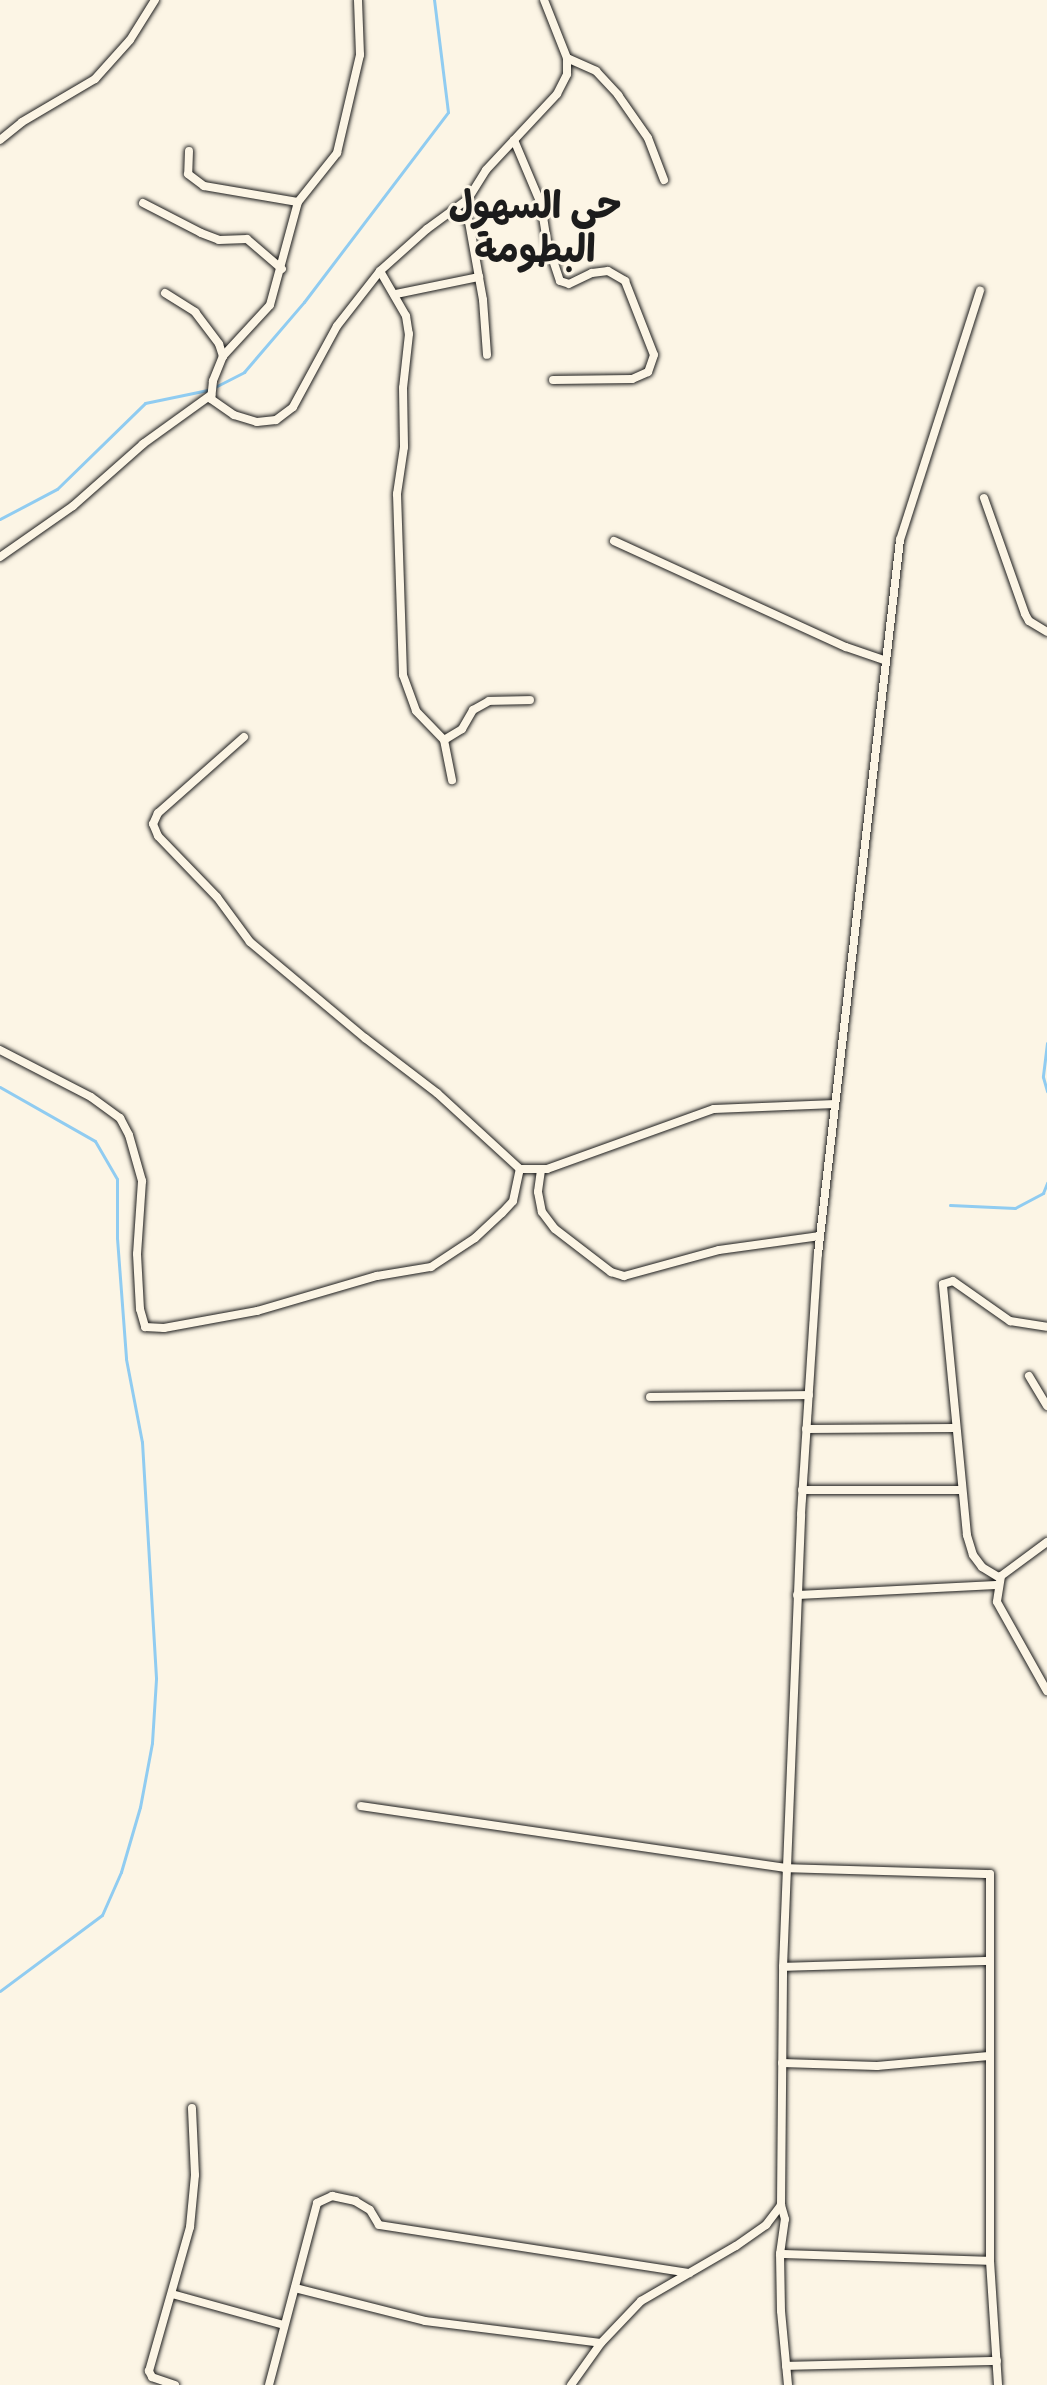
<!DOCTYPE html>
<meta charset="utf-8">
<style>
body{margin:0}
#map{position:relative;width:1047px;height:2385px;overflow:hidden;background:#fcf5e5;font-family:Dekko,"Playpen Sans Arabic",sans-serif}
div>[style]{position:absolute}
.stream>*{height:3px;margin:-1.5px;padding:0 1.5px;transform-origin:1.5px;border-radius:1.5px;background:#90ccf1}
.roads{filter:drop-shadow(0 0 2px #1c1c1c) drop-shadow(0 0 2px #1c1c1c)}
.street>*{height:8px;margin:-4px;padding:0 4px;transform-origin:4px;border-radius:4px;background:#fcf5e5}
span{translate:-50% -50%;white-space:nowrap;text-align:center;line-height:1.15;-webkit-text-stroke:6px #fcf5e5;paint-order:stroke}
.district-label{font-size:38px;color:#1c1c1c;font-weight:700}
</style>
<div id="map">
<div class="stream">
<i style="left:215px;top:387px;width:33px;rotate:-27deg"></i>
<i style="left:244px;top:372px;width:92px;rotate:-49.4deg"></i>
<i style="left:304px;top:302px;width:238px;rotate:-52.8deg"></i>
<i style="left:448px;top:112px;width:113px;rotate:-97.1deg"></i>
<i style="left:0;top:519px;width:64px;rotate:-27.8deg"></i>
<i style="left:57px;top:489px;width:123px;rotate:-44.3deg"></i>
<i style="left:145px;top:403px;width:64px;rotate:-11.7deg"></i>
<i style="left:1047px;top:1043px;width:34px;rotate:97deg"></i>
<i style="left:1043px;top:1077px;width:15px;rotate:74deg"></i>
<i style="left:0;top:1087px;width:109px;rotate:29.6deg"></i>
<i style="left:95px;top:1141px;width:44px;rotate:59.9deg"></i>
<i style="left:117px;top:1179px;width:59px;rotate:90deg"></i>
<i style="left:117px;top:1238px;width:121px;rotate:85.7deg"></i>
<i style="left:126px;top:1359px;width:85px;rotate:79.1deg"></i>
<i style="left:142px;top:1442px;width:237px;rotate:86.6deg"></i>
<i style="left:156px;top:1679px;width:64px;rotate:93.6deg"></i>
<i style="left:152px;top:1743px;width:65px;rotate:100.6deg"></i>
<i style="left:140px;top:1807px;width:68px;rotate:106.3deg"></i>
<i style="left:121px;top:1872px;width:47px;rotate:113.8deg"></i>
<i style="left:102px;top:1915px;width:127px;rotate:143.3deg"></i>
<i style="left:950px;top:1205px;width:65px;rotate:2.6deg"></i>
<i style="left:1015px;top:1208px;width:32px;rotate:-28deg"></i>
<i style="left:1043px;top:1193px;width:11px;rotate:-68deg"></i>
</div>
<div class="roads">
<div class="street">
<i style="left:567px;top:58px;width:32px;rotate:24deg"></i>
<i style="left:596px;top:71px;width:33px;rotate:47deg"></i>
<i style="left:618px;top:95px;width:52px;rotate:55.1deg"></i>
<i style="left:648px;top:138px;width:45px;rotate:69.1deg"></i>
<i style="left:0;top:140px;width:28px;rotate:-39deg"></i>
<i style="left:22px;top:122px;width:85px;rotate:-30.5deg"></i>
<i style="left:95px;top:79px;width:52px;rotate:-48.1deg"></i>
<i style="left:130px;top:40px;width:47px;rotate:-58deg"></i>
<i style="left:514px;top:140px;width:69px;rotate:67.1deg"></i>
<i style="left:541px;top:204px;width:38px;rotate:81deg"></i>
<i style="left:547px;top:242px;width:41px;rotate:71.6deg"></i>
<i style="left:560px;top:281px;width:9px;rotate:18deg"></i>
<i style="left:569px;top:284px;width:25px;rotate:-26deg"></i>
<i style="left:592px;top:273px;width:16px;rotate:-7deg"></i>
<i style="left:608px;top:271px;width:20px;rotate:30deg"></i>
<i style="left:625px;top:281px;width:79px;rotate:68.6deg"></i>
<i style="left:654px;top:355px;width:18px;rotate:109deg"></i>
<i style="left:648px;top:372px;width:17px;rotate:156deg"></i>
<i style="left:632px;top:379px;width:79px;rotate:179.3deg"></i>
<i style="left:189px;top:151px;width:23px;rotate:92deg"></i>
<i style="left:188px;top:174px;width:20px;rotate:37deg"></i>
<i style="left:204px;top:186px;width:95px;rotate:9.7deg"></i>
<i style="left:143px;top:203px;width:65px;rotate:27.3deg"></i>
<i style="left:201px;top:233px;width:19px;rotate:21deg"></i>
<i style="left:219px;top:240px;width:28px;rotate:-2deg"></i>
<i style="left:247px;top:239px;width:46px;rotate:40.6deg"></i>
<i style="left:456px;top:211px;width:17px;rotate:40deg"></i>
<i style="left:469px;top:222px;width:79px;rotate:79.8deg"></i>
<i style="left:483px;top:300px;width:55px;rotate:85.8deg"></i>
<i style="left:380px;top:271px;width:52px;rotate:60deg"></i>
<i style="left:406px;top:316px;width:18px;rotate:81deg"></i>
<i style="left:409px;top:334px;width:54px;rotate:96.3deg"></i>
<i style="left:403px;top:388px;width:59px;rotate:89deg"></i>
<i style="left:404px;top:447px;width:48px;rotate:98.5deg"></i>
<i style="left:397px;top:494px;width:181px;rotate:88.1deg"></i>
<i style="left:403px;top:675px;width:38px;rotate:70deg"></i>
<i style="left:416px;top:711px;width:40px;rotate:46deg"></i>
<i style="left:444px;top:740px;width:41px;rotate:78.7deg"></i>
<i style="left:165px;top:293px;width:36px;rotate:32deg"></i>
<i style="left:195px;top:312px;width:40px;rotate:53deg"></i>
<i style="left:219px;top:344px;width:13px;rotate:72deg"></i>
<i style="left:223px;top:356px;width:27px;rotate:112deg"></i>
<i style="left:213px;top:381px;width:18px;rotate:96deg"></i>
<i style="left:211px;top:399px;width:28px;rotate:35deg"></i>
<i style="left:234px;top:415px;width:24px;rotate:17deg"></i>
<i style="left:257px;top:422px;width:19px;rotate:-6deg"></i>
<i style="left:276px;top:420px;width:21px;rotate:-37deg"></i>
<i style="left:293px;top:407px;width:92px;rotate:-61.5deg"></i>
<i style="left:337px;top:326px;width:70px;rotate:-52deg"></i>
<i style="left:380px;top:271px;width:63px;rotate:-41.8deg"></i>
<i style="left:427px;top:229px;width:51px;rotate:-36.2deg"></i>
<i style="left:468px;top:199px;width:34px;rotate:-58deg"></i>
<i style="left:486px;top:170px;width:104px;rotate:-46.9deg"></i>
<i style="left:557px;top:94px;width:22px;rotate:-63deg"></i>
<i style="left:567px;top:74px;width:16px;rotate:-90deg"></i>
<i style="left:567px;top:58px;width:62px;rotate:-111.6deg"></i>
<i style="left:396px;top:294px;width:85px;rotate:-11.6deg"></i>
<i style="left:223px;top:356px;width:69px;rotate:-47.3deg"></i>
<i style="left:270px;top:305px;width:107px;rotate:-74.8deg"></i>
<i style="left:298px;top:202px;width:63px;rotate:-51.5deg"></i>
<i style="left:337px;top:153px;width:101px;rotate:-76.8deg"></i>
<i style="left:360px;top:55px;width:55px;rotate:-92.1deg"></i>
<i style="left:984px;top:498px;width:123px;rotate:70.5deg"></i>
<i style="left:1025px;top:614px;width:8px;rotate:60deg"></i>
<i style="left:1029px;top:621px;width:21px;rotate:31deg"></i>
<i style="left:614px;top:541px;width:255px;rotate:24.6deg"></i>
<i style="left:846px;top:647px;width:40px;rotate:18.9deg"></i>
<i style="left:0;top:557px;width:89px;rotate:-34.9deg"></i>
<i style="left:73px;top:506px;width:94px;rotate:-41.5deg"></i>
<i style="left:143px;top:444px;width:84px;rotate:-35.8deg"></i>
<i style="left:244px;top:737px;width:115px;rotate:138.5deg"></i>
<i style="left:158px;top:813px;width:12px;rotate:114deg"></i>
<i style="left:153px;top:824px;width:13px;rotate:67deg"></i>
<i style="left:158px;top:836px;width:85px;rotate:46deg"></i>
<i style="left:217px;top:897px;width:56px;rotate:53.7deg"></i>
<i style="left:250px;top:942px;width:150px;rotate:39.9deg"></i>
<i style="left:365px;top:1038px;width:91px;rotate:37.4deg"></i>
<i style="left:437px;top:1093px;width:113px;rotate:42.5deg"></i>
<i style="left:520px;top:1169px;width:27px"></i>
<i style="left:547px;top:1169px;width:177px;rotate:-19.8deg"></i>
<i style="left:714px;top:1109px;width:121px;rotate:-2.4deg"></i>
<i style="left:444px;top:740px;width:21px;rotate:-31deg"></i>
<i style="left:462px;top:729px;width:22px;rotate:-60deg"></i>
<i style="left:473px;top:710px;width:18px;rotate:-29deg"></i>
<i style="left:489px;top:701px;width:41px;rotate:-1.4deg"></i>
<i style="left:0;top:1050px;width:102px;rotate:27.3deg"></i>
<i style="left:91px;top:1097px;width:36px;rotate:36deg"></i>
<i style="left:120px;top:1118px;width:19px;rotate:62deg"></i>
<i style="left:129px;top:1135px;width:48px;rotate:74.2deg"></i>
<i style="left:142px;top:1181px;width:73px;rotate:93.9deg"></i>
<i style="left:137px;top:1254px;width:55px;rotate:86.9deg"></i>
<i style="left:140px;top:1309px;width:19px;rotate:74deg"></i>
<i style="left:145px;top:1327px;width:19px;rotate:3deg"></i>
<i style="left:164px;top:1328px;width:95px;rotate:-10.4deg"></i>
<i style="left:257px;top:1311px;width:125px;rotate:-16.3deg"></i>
<i style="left:377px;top:1276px;width:55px;rotate:-9.5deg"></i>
<i style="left:431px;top:1267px;width:53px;rotate:-33.4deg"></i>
<i style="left:475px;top:1238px;width:37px;rotate:-43deg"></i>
<i style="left:502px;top:1213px;width:16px;rotate:-47deg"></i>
<i style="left:513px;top:1201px;width:33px;rotate:-78deg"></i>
<i style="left:541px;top:1170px;width:22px;rotate:98deg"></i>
<i style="left:538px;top:1192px;width:20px;rotate:79deg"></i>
<i style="left:542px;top:1212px;width:21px;rotate:53deg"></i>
<i style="left:555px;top:1229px;width:71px;rotate:37.5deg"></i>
<i style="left:611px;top:1272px;width:14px;rotate:17deg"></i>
<i style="left:624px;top:1276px;width:98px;rotate:-15.3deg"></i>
<i style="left:719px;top:1250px;width:102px;rotate:-7.9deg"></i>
<i style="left:1029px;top:1376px;width:35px;rotate:59deg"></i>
<i style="left:650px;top:1397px;width:159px;rotate:-0.7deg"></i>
<i style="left:806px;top:1429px;width:149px;rotate:-0.4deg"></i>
<i style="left:802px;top:1490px;width:160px"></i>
<i style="left:1047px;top:1542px;width:57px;rotate:143.5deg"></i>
<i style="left:1001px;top:1576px;width:26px;rotate:99deg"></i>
<i style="left:997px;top:1602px;width:102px;rotate:60.7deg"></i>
<i style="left:1000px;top:1578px;width:21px;rotate:-149deg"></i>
<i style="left:982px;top:1567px;width:15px;rotate:-127deg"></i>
<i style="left:973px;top:1555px;width:21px;rotate:-107deg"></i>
<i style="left:967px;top:1535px;width:252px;rotate:-95.5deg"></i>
<i style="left:943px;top:1284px;width:10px;rotate:-17deg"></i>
<i style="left:953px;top:1281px;width:70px;rotate:35.1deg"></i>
<i style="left:1010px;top:1321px;width:37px;rotate:9deg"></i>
<i style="left:797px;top:1595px;width:200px;rotate:-2.9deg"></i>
<i style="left:361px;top:1806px;width:429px;rotate:8.3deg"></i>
<i style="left:785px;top:1868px;width:205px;rotate:1.7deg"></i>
<i style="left:990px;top:1874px;width:387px;rotate:90deg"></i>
<i style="left:990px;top:2261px;width:124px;rotate:86.3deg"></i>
<i style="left:783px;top:1967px;width:206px;rotate:-1.7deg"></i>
<i style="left:782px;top:2063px;width:95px;rotate:1.8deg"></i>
<i style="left:877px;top:2066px;width:112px;rotate:-5.1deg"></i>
<i style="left:780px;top:2254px;width:210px;rotate:1.9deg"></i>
<i style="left:295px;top:2288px;width:134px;rotate:14.2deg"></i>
<i style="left:425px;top:2321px;width:177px;rotate:7.1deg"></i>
<i style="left:172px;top:2294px;width:116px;rotate:15.5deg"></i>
<i style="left:786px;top:2366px;width:211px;rotate:-1.4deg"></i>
<i style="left:175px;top:2385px;width:24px;rotate:-161deg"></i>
<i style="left:152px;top:2377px;width:7px;rotate:-117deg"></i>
<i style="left:149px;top:2371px;width:150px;rotate:-74.1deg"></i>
<i style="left:190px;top:2227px;width:52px;rotate:-84.5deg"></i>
<i style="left:195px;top:2175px;width:67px;rotate:-92.6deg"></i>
<i style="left:269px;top:2385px;width:188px;rotate:-75.2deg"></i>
<i style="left:317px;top:2203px;width:17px;rotate:-25deg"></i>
<i style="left:332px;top:2196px;width:24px;rotate:12deg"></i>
<i style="left:355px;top:2201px;width:17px;rotate:31deg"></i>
<i style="left:370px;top:2210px;width:17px;rotate:59deg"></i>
<i style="left:379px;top:2225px;width:314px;rotate:8.8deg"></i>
<i style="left:571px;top:2385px;width:52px;rotate:-54.5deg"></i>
<i style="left:601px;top:2343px;width:58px;rotate:-46.4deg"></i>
<i style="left:641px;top:2301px;width:110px;rotate:-30.1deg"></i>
<i style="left:736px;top:2246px;width:37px;rotate:-35deg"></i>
<i style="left:766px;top:2225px;width:25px;rotate:-53deg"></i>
<i style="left:788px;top:2385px;width:74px;rotate:-95.4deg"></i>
<i style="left:781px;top:2311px;width:57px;rotate:-91deg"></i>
<i style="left:780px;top:2254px;width:35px;rotate:-82deg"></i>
<i style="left:785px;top:2219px;width:15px;rotate:-106deg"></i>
<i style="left:781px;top:2205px;width:238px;rotate:-89.5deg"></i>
<i style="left:783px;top:1967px;width:453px;rotate:-87.7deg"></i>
<i style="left:801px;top:1514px;width:261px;rotate:-86.3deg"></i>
<i style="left:818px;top:1254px;width:719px;rotate:-83.45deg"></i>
<i style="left:900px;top:540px;width:262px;rotate:-72.2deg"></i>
</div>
</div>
<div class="district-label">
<span style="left:535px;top:233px">حي السهول<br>البطومة</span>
</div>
</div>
